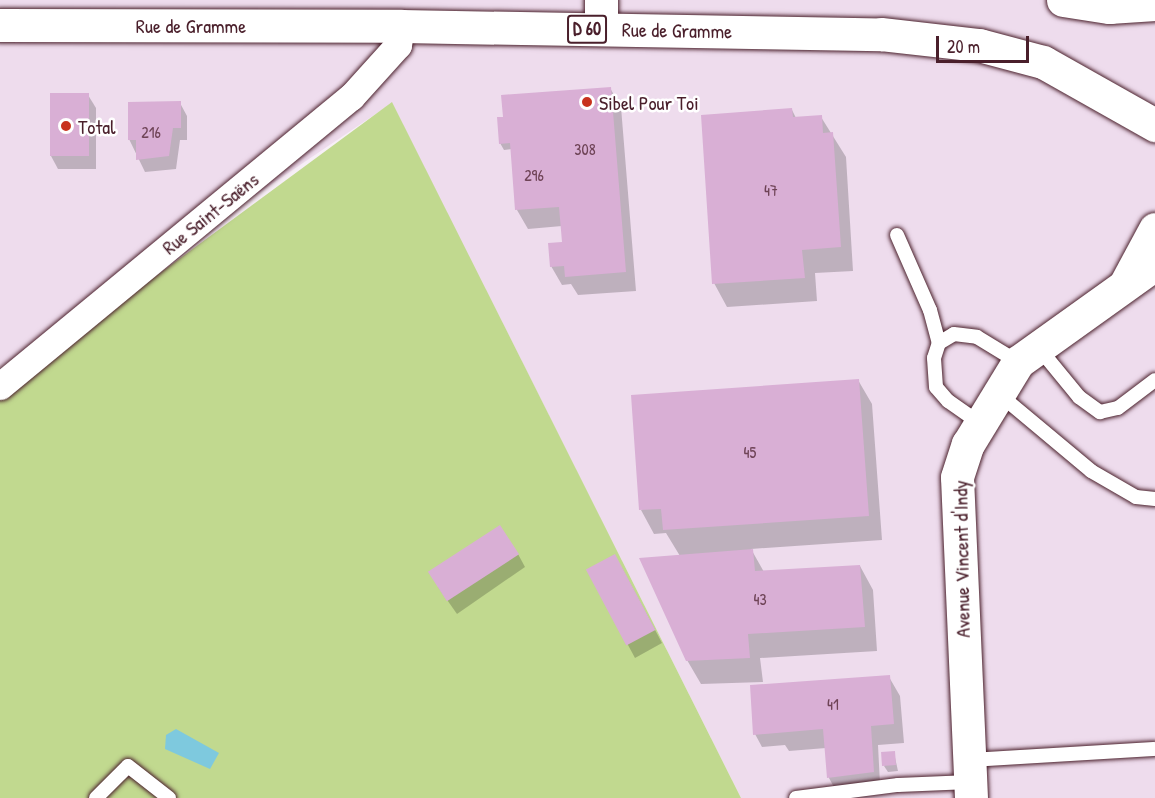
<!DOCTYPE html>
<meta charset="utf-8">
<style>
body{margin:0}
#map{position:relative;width:1155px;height:798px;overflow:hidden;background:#f7eff7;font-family:"Patrick Hand",sans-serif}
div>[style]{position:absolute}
.built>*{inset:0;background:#eedced}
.green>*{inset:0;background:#c1d98f}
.water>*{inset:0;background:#7ec9de}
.shadow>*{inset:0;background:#0003}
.building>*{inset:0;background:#d9afd5;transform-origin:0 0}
.roads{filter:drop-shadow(0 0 2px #4a1f2b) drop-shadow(0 0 2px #4a1f2b)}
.lane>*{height:14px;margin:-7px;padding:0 7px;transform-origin:7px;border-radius:7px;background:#fff}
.street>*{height:27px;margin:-13.5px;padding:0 13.5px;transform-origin:13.5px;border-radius:13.5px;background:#fff}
.secondary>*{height:33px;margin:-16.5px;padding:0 16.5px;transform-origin:16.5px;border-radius:16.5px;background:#fff}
.primary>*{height:33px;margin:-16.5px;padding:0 16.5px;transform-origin:16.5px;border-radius:16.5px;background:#fff}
.dots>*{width:16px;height:16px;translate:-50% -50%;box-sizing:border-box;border:3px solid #fff;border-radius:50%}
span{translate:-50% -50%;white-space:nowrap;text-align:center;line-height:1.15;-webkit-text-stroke:5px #fff;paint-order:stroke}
.number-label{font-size:16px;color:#6e4356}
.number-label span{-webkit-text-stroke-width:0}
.shield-label span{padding:2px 4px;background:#fff;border:2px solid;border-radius:4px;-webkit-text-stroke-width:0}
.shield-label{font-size:18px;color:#4a1f2b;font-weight:700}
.street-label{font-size:20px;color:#4a1f2b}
.poi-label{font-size:20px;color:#4a1f2b}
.left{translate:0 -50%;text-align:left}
.scale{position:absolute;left:936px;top:36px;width:93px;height:27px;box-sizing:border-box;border:3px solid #4a1f2b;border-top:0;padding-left:8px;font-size:18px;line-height:21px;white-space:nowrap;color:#4a1f2b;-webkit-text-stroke:4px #fff;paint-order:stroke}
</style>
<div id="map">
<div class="built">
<i style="clip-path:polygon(0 0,1155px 0,1155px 798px,741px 798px,392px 103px,0 367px)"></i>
</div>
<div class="green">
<i style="clip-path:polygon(392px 102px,741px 798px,0 798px,0 391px)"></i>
</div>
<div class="water">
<i style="clip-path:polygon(176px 729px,219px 753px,210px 769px,165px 749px,166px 735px)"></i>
</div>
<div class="shadow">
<i style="clip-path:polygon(610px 88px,621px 107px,636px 291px,578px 295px,571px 284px,562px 285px,551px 266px,563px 244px,562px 226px,528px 229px,517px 210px,512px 149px,504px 150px,500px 143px)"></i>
<i style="clip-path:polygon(88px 95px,96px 108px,96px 169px,58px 169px,51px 156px)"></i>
<i style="clip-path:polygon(180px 103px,187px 116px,187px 140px,180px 140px,176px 169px,145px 172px,129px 139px)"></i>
<i style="clip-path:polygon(792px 110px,796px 118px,821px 117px,846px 157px,853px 271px,815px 273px,817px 301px,727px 307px,714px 283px)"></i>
<i style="clip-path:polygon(858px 380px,872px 404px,882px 540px,751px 549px,764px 572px,860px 566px,873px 590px,877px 651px,760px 658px,763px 682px,701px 684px,687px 660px,680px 556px,666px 533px,654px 534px,641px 510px)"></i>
<i style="clip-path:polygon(518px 554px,525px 567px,457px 614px,438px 587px)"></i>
<i style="clip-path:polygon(622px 568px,662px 643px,635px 658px,628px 645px)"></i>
<i style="clip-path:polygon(889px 677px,900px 696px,904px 743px,878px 745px,880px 784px,836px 791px,829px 778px,826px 748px,789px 751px,785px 745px,762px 747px,755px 734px)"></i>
<i style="clip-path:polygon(894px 753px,898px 771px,888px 772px,884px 766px)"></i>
</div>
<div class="building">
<i style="clip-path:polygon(611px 87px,626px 272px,565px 277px,564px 266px,550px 267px,548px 243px,562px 242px,559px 207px,515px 210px,510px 143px,499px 144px,497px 117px,503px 117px,501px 95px)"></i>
<i style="left:50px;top:93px;width:39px;height:63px"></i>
<i style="clip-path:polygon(181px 101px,181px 128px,173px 128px,169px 156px,136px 160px,136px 140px,128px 140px,128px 102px)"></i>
<i style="clip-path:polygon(792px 108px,793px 117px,822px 115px,823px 133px,833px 132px,841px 247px,802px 250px,805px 278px,712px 284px,701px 115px)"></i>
<i style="clip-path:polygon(859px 379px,869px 516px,663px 530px,661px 509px,639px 510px,631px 395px)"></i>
<i style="left:500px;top:525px;width:35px;height:86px;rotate:57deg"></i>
<i style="clip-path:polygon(753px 549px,755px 571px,860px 565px,865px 627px,748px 634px,750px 658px,686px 661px,639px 558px)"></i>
<i style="left:615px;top:554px;width:86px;height:33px;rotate:62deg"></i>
<i style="clip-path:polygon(890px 675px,894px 724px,871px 726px,874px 772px,827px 778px,823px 729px,753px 735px,750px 685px)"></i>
<i style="left:895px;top:751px;width:14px;height:14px;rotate:86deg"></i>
</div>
<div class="roads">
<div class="lane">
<i style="left:897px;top:235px;width:82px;rotate:66.3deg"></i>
<i style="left:930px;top:310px;width:34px;rotate:75deg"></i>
<i style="left:1038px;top:347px;width:65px;rotate:50.6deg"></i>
<i style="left:1079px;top:397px;width:26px;rotate:36deg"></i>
<i style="left:1100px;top:412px;width:18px;rotate:-13deg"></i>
<i style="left:1118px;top:408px;width:46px;rotate:-37.1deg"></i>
<i style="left:999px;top:394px;width:120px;rotate:39.9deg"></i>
<i style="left:1091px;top:471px;width:52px;rotate:30deg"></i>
<i style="left:1136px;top:497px;width:19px;rotate:6deg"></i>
<i style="left:981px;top:424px;width:40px;rotate:-145.1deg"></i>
<i style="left:948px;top:401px;width:18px;rotate:-131deg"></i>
<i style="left:936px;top:387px;width:29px;rotate:-94deg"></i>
<i style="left:934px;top:358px;width:16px;rotate:-72deg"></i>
<i style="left:939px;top:343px;width:17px;rotate:-31deg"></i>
<i style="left:954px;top:334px;width:23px;rotate:7deg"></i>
<i style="left:977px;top:337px;width:48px;rotate:31.4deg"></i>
<i style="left:969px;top:760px;width:186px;rotate:-3.4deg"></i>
<i style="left:96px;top:798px;width:45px;rotate:-45deg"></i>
<i style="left:128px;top:766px;width:52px;rotate:38deg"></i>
<i style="left:796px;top:798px;width:103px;rotate:-7.3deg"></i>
<i style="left:898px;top:785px;width:72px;rotate:-2.4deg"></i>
</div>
<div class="street">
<i style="left:0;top:386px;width:455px;rotate:-39.5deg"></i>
<i style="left:351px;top:97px;width:70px;rotate:-47.9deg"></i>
<i style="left:398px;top:45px;width:19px;rotate:-81deg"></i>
</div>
<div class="secondary">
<i style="left:1127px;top:281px;width:59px;rotate:-61.7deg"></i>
<i style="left:971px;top:798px;width:321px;rotate:-92.5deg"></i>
<i style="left:957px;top:477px;width:35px;rotate:-72deg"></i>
<i style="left:968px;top:444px;width:96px;rotate:-58.6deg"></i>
<i style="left:1018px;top:362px;width:168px;rotate:-35.6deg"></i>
</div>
<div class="primary">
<i style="left:1063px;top:0;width:47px;rotate:8.7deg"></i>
<i style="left:1109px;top:7px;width:46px;rotate:-3.7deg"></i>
<i style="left:0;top:25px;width:401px;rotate:0.1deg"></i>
<i style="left:401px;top:26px;width:480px;rotate:1deg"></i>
<i style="left:881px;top:34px;width:99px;rotate:6.4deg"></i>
<i style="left:979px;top:45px;width:66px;rotate:14.9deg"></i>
<i style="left:1043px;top:62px;width:129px;rotate:29.4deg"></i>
<i style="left:601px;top:29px;width:29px;rotate:-90deg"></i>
</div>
</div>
<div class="dots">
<i style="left:587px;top:102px;background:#c8321e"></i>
<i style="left:66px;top:126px;background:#c8321e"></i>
</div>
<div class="number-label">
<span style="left:151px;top:132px">216</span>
<span style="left:585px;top:149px">308</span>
<span style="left:534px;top:175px">296</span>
<span style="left:771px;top:190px">47</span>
<span style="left:750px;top:452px">45</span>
<span style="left:760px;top:599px">43</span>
<span style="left:833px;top:704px">41</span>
</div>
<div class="shield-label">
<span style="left:587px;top:29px">D 60</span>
</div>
<div class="street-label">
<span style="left:191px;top:25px">Rue de Gramme</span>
<span style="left:677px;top:30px;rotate:1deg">Rue de Gramme</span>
<span style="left:210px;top:213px;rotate:-39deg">Rue Saint-Saëns</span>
<span style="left:961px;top:559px;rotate:-91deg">Avenue Vincent d'Indy</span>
</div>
<div class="poi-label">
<span class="left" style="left:599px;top:102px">Sibel Pour Toi</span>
<span class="left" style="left:78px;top:126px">Total</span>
</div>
<div class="scale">20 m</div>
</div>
